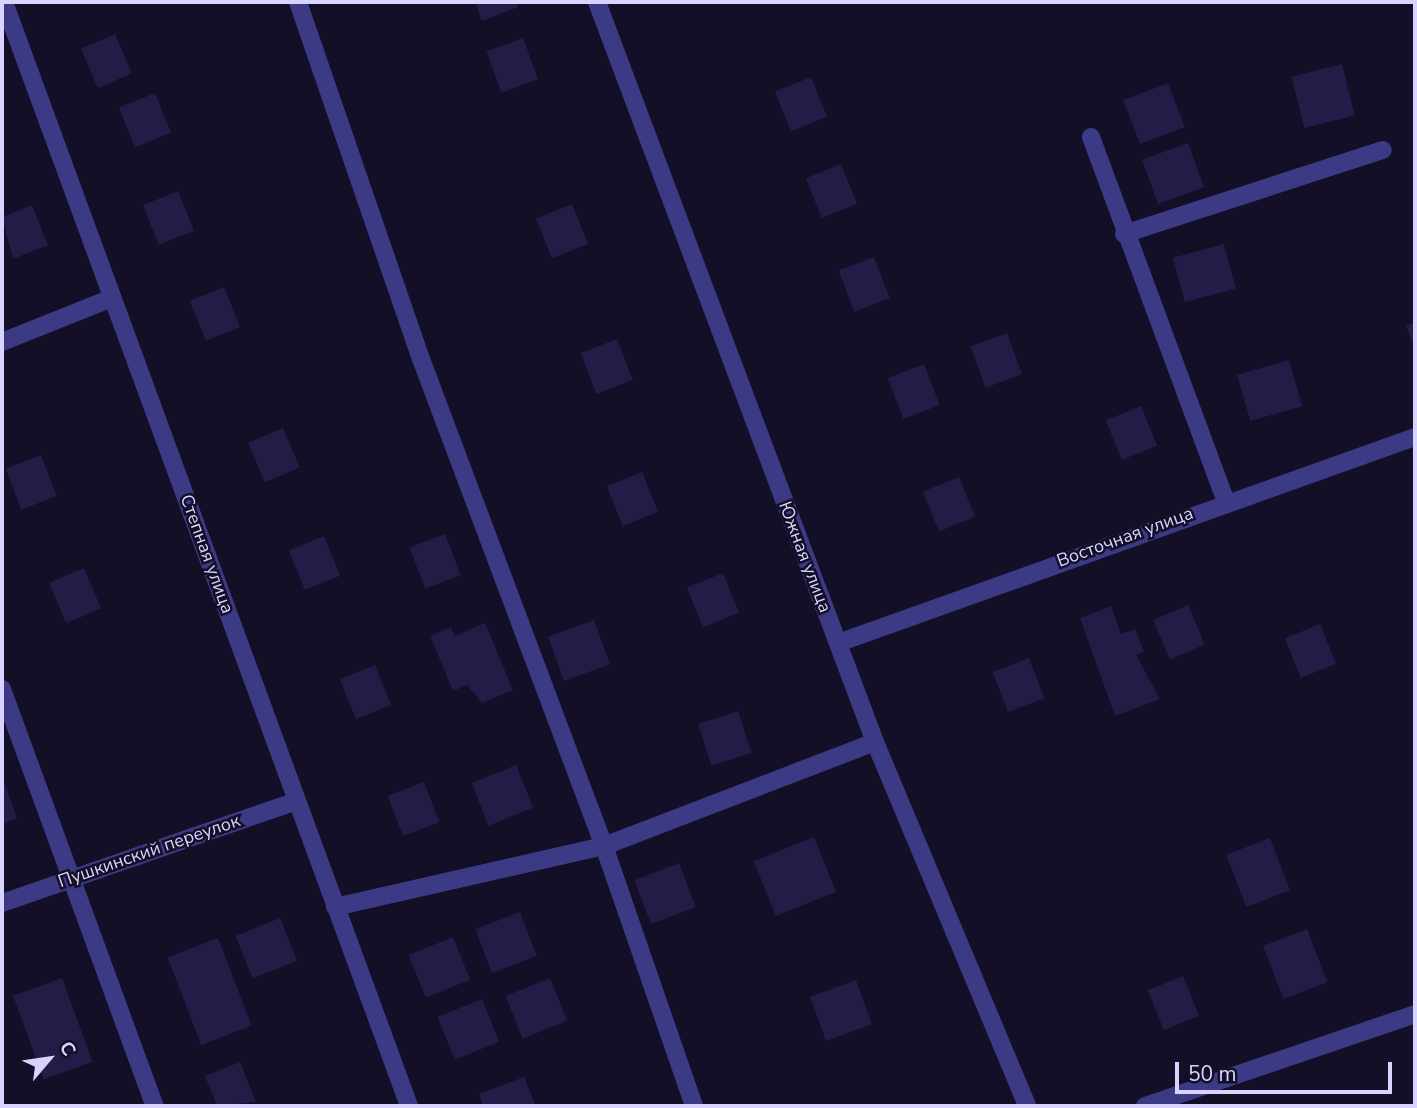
<!DOCTYPE html>
<meta charset="utf-8">
<style>
body{margin:0}
#map{position:relative;width:1417px;height:1108px;overflow:hidden;background:#130f26;font-family:"Nunito Sans",sans-serif}
div>[style]{position:absolute}
.building>*{inset:0;background:#241b47;transform-origin:0 0}
.service>*{height:18px;margin:-9px;padding:0 9px;transform-origin:9px;border-radius:9px;background:#3d3a85}
.minor>*{height:18px;margin:-9px;padding:0 9px;transform-origin:9px;border-radius:9px;background:#3d3a85}
span{translate:-50% -50%;white-space:nowrap;text-align:center;line-height:1.15;-webkit-text-stroke:5px #130f26;paint-order:stroke}
.street-label{font-size:18px;color:#d9d4ff}
.frame{position:absolute;inset:0;border:4px solid #d9d4ff;pointer-events:none}
.north{position:absolute;left:14px;top:1024px;width:70px;height:70px;-webkit-text-stroke:5px #130f26;paint-order:stroke;rotate:61deg;font-size:19px;font-weight:700;line-height:28px;text-align:center;color:#d9d4ff}
.north::after{content:'';display:block;margin:auto;width:24px;height:32px;background:#d9d4ff;clip-path:polygon(50% 0,100% 100%,50% 72%,0 100%)}
.scale{position:absolute;left:1175px;top:1062px;width:217px;height:32px;box-sizing:border-box;border:4px solid #d9d4ff;border-top:0;padding-left:9px;font-size:21px;line-height:24px;white-space:nowrap;color:#d9d4ff;-webkit-text-stroke:5px #130f26;paint-order:stroke}
</style>
<div id="map">
<div class="building">
<i style="clip-path:polygon(475px 2px,516px 2px,518px 7px,482px 21px)"></i>
<i style="left:115px;top:34px;width:43px;height:37px;rotate:67deg"></i>
<i style="left:523px;top:38px;width:44px;height:39px;rotate:70deg"></i>
<i style="left:1342px;top:64px;width:53px;height:52px;rotate:76deg"></i>
<i style="left:811px;top:77px;width:43px;height:39px;rotate:68deg"></i>
<i style="left:1168px;top:83px;width:47px;height:48px;rotate:69deg"></i>
<i style="left:155px;top:93px;width:43px;height:39px;rotate:68deg"></i>
<i style="left:1188px;top:143px;width:47px;height:49px;rotate:70deg"></i>
<i style="left:841px;top:164px;width:43px;height:38px;rotate:68deg"></i>
<i style="left:178px;top:191px;width:43px;height:38px;rotate:68deg"></i>
<i style="left:572px;top:204px;width:43px;height:39px;rotate:68deg"></i>
<i style="clip-path:polygon(32px 205px,48px 245px,13px 259px,2px 217px)"></i>
<i style="left:1224px;top:244px;width:46px;height:53px;rotate:75deg"></i>
<i style="left:874px;top:257px;width:44px;height:38px;rotate:69deg"></i>
<i style="left:224px;top:287px;width:43px;height:37px;rotate:68deg"></i>
<i style="clip-path:polygon(1415px 322px,1415px 349px,1406px 326px)"></i>
<i style="left:1007px;top:333px;width:44px;height:39px;rotate:70deg"></i>
<i style="left:617px;top:339px;width:44px;height:39px;rotate:69deg"></i>
<i style="left:1289px;top:360px;width:48px;height:54px;rotate:74deg"></i>
<i style="left:924px;top:364px;width:44px;height:39px;rotate:69deg"></i>
<i style="left:1141px;top:406px;width:43px;height:38px;rotate:68deg"></i>
<i style="left:283px;top:428px;width:43px;height:38px;rotate:67deg"></i>
<i style="left:41px;top:455px;width:44px;height:38px;rotate:69deg"></i>
<i style="left:642px;top:472px;width:43px;height:38px;rotate:68deg"></i>
<i style="left:959px;top:477px;width:43px;height:39px;rotate:68deg"></i>
<i style="left:445px;top:534px;width:44px;height:38px;rotate:69deg"></i>
<i style="left:324px;top:536px;width:43px;height:38px;rotate:68deg"></i>
<i style="left:84px;top:568px;width:44px;height:38px;rotate:67deg"></i>
<i style="left:723px;top:573px;width:43px;height:39px;rotate:68deg"></i>
<i style="left:1188px;top:605px;width:43px;height:38px;rotate:67deg"></i>
<i style="clip-path:polygon(1111px 606px,1121px 634px,1135px 629px,1144px 652px,1136px 655px,1160px 699px,1115px 716px,1080px 618px)"></i>
<i style="left:594px;top:620px;width:47px;height:49px;rotate:70deg"></i>
<i style="clip-path:polygon(485px 623px,513px 690px,482px 703px,467px 685px,453px 691px,430px 636px,451px 627px,455px 636px)"></i>
<i style="left:1320px;top:624px;width:43px;height:38px;rotate:68deg"></i>
<i style="left:1029px;top:658px;width:43px;height:39px;rotate:69deg"></i>
<i style="left:375px;top:665px;width:43px;height:38px;rotate:68deg"></i>
<i style="left:738px;top:711px;width:44px;height:42px;rotate:72deg"></i>
<i style="left:516px;top:765px;width:46px;height:48px;rotate:68deg"></i>
<i style="clip-path:polygon(2px 777px,17px 818px,2px 824px)"></i>
<i style="left:424px;top:782px;width:43px;height:39px;rotate:69deg"></i>
<i style="left:814px;top:837px;width:59px;height:65px;rotate:68deg"></i>
<i style="left:1270px;top:838px;width:56px;height:47px;rotate:69deg"></i>
<i style="left:679px;top:863px;width:47px;height:48px;rotate:69deg"></i>
<i style="left:520px;top:912px;width:47px;height:48px;rotate:69deg"></i>
<i style="left:280px;top:918px;width:46px;height:48px;rotate:68deg"></i>
<i style="left:1307px;top:929px;width:57px;height:47px;rotate:69deg"></i>
<i style="left:453px;top:937px;width:46px;height:48px;rotate:68deg"></i>
<i style="left:218px;top:938px;width:94px;height:54px;rotate:69deg"></i>
<i style="left:1183px;top:976px;width:43px;height:38px;rotate:68deg"></i>
<i style="left:62px;top:978px;width:89px;height:52px;rotate:70deg"></i>
<i style="left:550px;top:978px;width:46px;height:48px;rotate:68deg"></i>
<i style="left:856px;top:980px;width:47px;height:49px;rotate:70deg"></i>
<i style="left:482px;top:999px;width:46px;height:48px;rotate:68deg"></i>
<i style="clip-path:polygon(240px 1062px,256px 1102px,217px 1106px,205px 1076px)"></i>
<i style="clip-path:polygon(524px 1077px,536px 1106px,483px 1106px,479px 1094px)"></i>
</div>
<div class="service">
<i style="left:298px;top:2px;width:378px;rotate:71deg"></i>
<i style="left:421px;top:359px;width:520px;rotate:69.41deg"></i>
<i style="left:604px;top:846px;width:275px;rotate:70.9deg"></i>
<i style="left:1091px;top:137px;width:387px;rotate:69.7deg"></i>
<i style="left:1124px;top:234px;width:272px;rotate:-18deg"></i>
</div>
<div class="minor">
<i style="left:4px;top:2px;width:1176px;rotate:69.85deg"></i>
<i style="left:597px;top:2px;width:790px;rotate:69.41deg"></i>
<i style="left:875px;top:742px;width:394px;rotate:67.3deg"></i>
<i style="left:2px;top:342px;width:118px;rotate:-21.8deg"></i>
<i style="left:838px;top:643px;width:613px;rotate:-19.65deg"></i>
<i style="left:2px;top:689px;width:444px;rotate:69.9deg"></i>
<i style="left:2px;top:903px;width:312px;rotate:-19.1deg"></i>
<i style="left:335px;top:907px;width:276px;rotate:-12.8deg"></i>
<i style="left:604px;top:846px;width:290px;rotate:-21deg"></i>
<i style="left:1145px;top:1106px;width:285px;rotate:-18.8deg"></i>
</div>
<div class="street-label">
<span style="left:1125px;top:537px;rotate:-20deg">Восточная улица</span>
<span style="left:207px;top:554px;rotate:70deg">Степная улица</span>
<span style="left:805px;top:557px;rotate:69deg">Южная улица</span>
<span style="left:149px;top:851px;rotate:-19deg">Пушкинский переулок</span>
</div>
<div class="frame"></div>
<div class="north">С</div>
<div class="scale">50 m</div>
</div>
